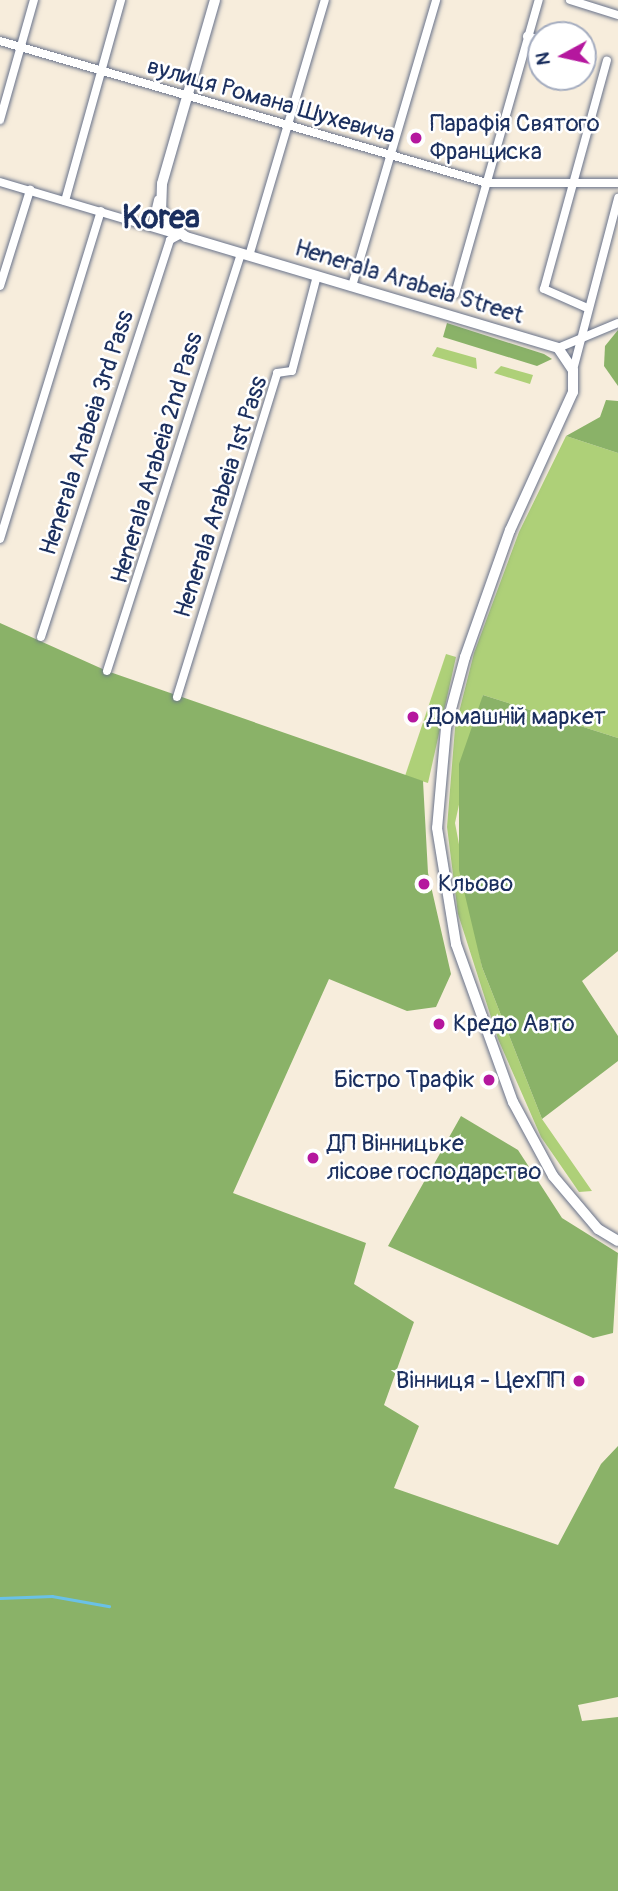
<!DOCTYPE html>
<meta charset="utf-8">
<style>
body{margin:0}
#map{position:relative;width:618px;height:1891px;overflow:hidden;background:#f7eddc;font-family:Pangolin,sans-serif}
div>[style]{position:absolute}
.green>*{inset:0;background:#aed078}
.forest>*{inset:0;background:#8ab268}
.stream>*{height:2.5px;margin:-1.25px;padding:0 1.25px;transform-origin:1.25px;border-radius:1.25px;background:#6ac1e7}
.roads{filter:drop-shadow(0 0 2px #68728a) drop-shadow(0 0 2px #68728a)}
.minor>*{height:8px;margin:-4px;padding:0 4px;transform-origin:4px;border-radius:4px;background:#fff}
.secondary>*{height:10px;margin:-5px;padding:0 5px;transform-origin:5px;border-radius:5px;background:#fff}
.dots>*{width:19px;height:19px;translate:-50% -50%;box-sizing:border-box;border:4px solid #fff;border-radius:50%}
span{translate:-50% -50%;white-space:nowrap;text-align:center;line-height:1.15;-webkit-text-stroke:5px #fff;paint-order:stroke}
.street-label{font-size:24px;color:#1b2f5e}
.poi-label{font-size:24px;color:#1b2f5e}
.left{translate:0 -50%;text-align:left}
.right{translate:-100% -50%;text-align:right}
.district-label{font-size:32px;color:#1b2f5e;font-weight:700}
.north{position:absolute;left:527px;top:21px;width:70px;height:70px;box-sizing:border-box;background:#fff;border:2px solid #a4acbf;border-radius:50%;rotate:262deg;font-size:19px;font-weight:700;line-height:28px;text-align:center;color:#1b2f5e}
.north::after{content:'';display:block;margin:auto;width:24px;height:32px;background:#b5179e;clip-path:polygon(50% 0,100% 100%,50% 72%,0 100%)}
</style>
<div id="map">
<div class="green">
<i style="clip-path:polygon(437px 347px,476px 358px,477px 369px,432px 356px)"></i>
<i style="clip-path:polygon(501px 366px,533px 375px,530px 384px,494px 373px)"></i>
<i style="clip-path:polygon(566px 436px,618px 453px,618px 738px,483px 695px,455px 823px,482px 967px,542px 1119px,592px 1191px,579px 1192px,541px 1137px,498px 1039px,458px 914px,447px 827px,455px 728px,474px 653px,519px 532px)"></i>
<i style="clip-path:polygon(446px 654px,456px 657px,428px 783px,405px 776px)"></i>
</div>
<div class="forest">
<i style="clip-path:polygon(447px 323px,544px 354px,552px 359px,537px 366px,443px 337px)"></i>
<i style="clip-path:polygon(618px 330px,618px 386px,604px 366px,605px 346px)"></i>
<i style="clip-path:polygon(606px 400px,618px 401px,618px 453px,566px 436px,600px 417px)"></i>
<i style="clip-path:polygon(0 623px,107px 671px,423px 781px,428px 873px,451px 974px,436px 1007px,407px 1011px,329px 979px,233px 1193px,366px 1243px,354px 1284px,414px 1322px,384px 1405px,419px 1426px,394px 1488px,558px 1545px,601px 1464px,618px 1446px,618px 1697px,578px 1705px,582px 1721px,618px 1717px,618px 1891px,0 1891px)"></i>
<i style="clip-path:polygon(483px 695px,618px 738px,618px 951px,582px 981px,618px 1036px,618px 1061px,542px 1119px,482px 967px,459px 870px,459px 764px)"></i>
<i style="clip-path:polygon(461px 1116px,518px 1150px,562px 1218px,618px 1253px,613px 1333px,593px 1338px,388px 1246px)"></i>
</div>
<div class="stream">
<i style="left:0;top:1598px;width:52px;rotate:-2.2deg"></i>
<i style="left:52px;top:1596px;width:58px;rotate:10deg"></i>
</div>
<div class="roads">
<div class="minor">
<i style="left:570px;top:0;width:50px;rotate:17.4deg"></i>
<i style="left:527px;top:36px;width:15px;rotate:16deg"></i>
<i style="left:0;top:41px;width:507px;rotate:16.26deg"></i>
<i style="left:487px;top:183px;width:131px"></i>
<i style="left:0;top:120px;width:125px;rotate:-74.2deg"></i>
<i style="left:0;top:182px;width:186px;rotate:16.6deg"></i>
<i style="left:65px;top:201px;width:209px;rotate:-74.4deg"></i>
<i style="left:152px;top:226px;width:27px;rotate:-77deg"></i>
<i style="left:249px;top:256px;width:267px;rotate:-73.5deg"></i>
<i style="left:0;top:286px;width:101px;rotate:-72.6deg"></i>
<i style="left:352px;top:286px;width:298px;rotate:-73.6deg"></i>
<i style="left:455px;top:294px;width:306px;rotate:-74.1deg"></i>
<i style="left:585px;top:307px;width:45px;rotate:-156.3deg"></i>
<i style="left:544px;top:289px;width:237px;rotate:-74.6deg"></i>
<i style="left:558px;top:348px;width:65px;rotate:-22.6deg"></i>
<i style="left:573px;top:370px;width:178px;rotate:-75.3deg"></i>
<i style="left:0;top:539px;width:343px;rotate:-72.9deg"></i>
<i style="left:41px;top:637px;width:417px;rotate:-72deg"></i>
<i style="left:170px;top:240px;width:10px;rotate:-29deg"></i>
<i style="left:107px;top:671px;width:438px;rotate:-72.2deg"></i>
<i style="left:177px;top:697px;width:339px;rotate:-72.8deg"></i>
<i style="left:277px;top:373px;width:15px;rotate:-8deg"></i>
<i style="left:292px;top:371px;width:98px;rotate:-75.3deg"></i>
</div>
<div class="secondary">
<i style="left:215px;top:0;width:191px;rotate:106.1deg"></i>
<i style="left:162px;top:184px;width:24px;rotate:92deg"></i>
<i style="left:161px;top:208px;width:19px;rotate:62deg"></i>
<i style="left:170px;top:225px;width:20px;rotate:37deg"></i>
<i style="left:186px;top:237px;width:388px;rotate:16.6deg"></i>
<i style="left:558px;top:348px;width:27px;rotate:56deg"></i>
<i style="left:573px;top:370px;width:22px;rotate:90deg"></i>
<i style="left:573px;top:392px;width:152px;rotate:114.5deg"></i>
<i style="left:510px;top:530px;width:135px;rotate:109.5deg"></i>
<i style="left:465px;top:657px;width:73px;rotate:105deg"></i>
<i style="left:446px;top:728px;width:100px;rotate:95.1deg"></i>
<i style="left:437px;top:828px;width:118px;rotate:80.7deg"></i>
<i style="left:456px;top:944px;width:168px;rotate:70.2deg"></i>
<i style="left:513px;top:1102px;width:84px;rotate:61.6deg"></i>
<i style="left:553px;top:1176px;width:70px;rotate:49.7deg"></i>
<i style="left:598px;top:1229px;width:23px;rotate:31deg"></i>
</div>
</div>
<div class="dots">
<i style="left:416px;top:138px;background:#b5179e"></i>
<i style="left:413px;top:717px;background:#b5179e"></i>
<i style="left:424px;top:884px;background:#b5179e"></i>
<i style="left:439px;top:1024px;background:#b5179e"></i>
<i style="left:489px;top:1080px;background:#b5179e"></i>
<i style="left:313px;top:1158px;background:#b5179e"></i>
<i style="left:579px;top:1381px;background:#b5179e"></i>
</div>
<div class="street-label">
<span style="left:271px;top:101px;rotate:16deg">вулиця Романа Шухевича</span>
<span style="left:409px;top:282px;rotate:17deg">Henerala Arabeia Street</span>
<span style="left:87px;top:433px;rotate:-72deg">Henerala Arabeia 3rd Pass</span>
<span style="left:157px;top:458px;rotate:-73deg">Henerala Arabeia 2nd Pass</span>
<span style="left:221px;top:497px;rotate:-72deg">Henerala Arabeia 1st Pass</span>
</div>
<div class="poi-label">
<span class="left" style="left:430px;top:138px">Парафія Святого<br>Франциска</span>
<span class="left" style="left:427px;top:717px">Домашній маркет</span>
<span class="left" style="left:438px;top:884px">Кльово</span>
<span class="left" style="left:453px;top:1024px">Кредо Авто</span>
<span class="right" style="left:475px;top:1080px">Бістро Трафік</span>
<span class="left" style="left:327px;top:1158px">ДП Вінницьке<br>лісове господарство</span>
<span class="right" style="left:565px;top:1381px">Вінниця - ЦехПП</span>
</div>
<div class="district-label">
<span style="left:161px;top:218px">Korea</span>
</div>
<div class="north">N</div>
</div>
